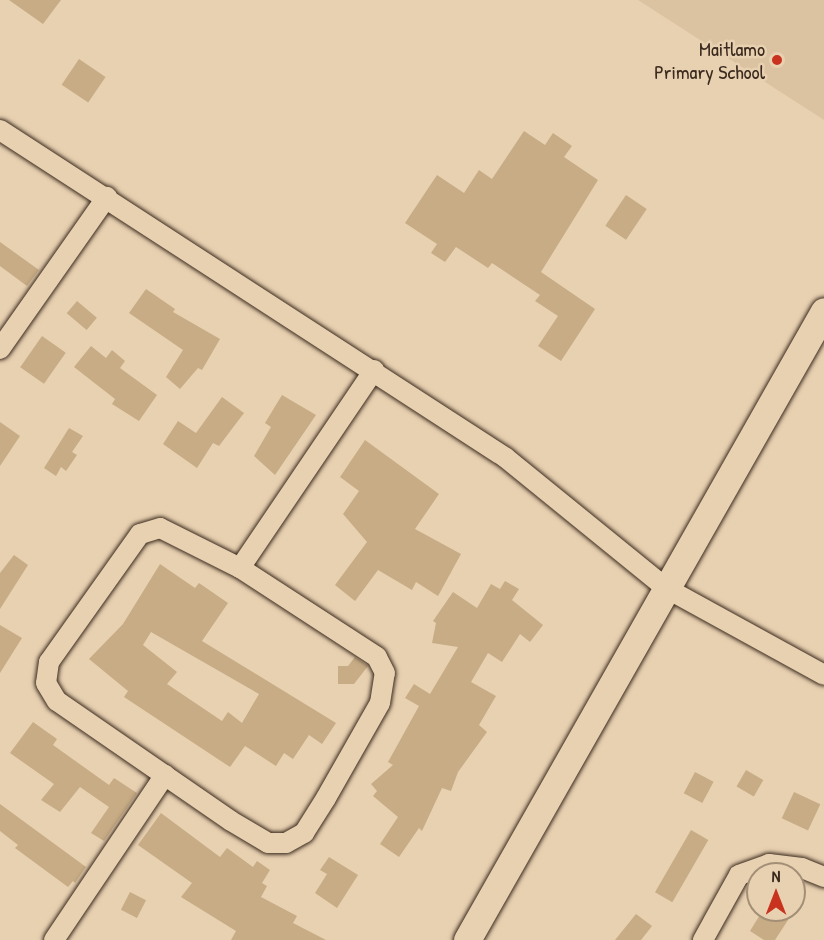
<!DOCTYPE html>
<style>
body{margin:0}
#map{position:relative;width:824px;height:940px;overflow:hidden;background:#e8d1b1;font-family:"Patrick Hand",sans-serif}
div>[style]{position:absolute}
.built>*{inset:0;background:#dbc3a1}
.building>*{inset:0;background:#c7ac85;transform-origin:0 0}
.roads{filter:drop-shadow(0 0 2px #3b2a1e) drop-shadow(0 0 2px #3b2a1e)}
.street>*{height:20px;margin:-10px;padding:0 10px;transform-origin:10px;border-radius:10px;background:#e8d1b1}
.secondary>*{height:27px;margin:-13.5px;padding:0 13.5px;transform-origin:13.5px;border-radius:13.5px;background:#e8d1b1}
.dots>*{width:16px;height:16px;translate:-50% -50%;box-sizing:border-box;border:3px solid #e8d1b1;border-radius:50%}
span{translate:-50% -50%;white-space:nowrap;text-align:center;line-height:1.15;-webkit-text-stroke:5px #e8d1b1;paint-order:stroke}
.poi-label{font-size:20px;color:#3b2a1e}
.right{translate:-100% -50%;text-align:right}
.north{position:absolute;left:746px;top:862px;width:60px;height:60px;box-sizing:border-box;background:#e8d1b1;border:2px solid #a38e76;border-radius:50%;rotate:0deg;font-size:16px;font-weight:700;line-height:24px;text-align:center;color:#3b2a1e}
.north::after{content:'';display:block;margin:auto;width:21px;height:27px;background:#c8321e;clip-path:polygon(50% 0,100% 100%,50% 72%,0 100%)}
</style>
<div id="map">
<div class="built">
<i style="clip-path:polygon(638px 0,824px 0,824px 120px)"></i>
</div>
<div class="building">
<i style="clip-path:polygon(9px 0,61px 0,43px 24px)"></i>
<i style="left:79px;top:59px;width:32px;height:31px;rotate:34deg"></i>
<i style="clip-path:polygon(524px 131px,545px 145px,553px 133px,572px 146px,564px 157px,598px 180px,541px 272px,595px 309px,561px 361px,538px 346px,558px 316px,535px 301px,540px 295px,492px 263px,488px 268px,456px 247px,445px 262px,431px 253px,437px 244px,405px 223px,437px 175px,464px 193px,479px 170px,492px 179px)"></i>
<i style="left:626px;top:195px;width:25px;height:37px;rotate:34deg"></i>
<i style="clip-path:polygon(0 242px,39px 270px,27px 286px,0 266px)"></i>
<i style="clip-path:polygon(146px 289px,175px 309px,173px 312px,220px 339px,202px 370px,198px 368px,180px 389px,166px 377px,183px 350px,129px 313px)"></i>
<i style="left:77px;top:301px;width:26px;height:16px;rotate:40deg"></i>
<i style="left:42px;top:336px;width:29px;height:38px;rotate:35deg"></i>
<i style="clip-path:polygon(91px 346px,106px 358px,112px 350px,125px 361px,120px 368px,157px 395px,139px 421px,112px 404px,115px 399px,74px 367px)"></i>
<i style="clip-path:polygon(282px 395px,316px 415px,275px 475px,254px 456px,271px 427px,265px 423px)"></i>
<i style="clip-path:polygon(222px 397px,244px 413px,219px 446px,213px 443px,197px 468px,163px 444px,178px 421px,196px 433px)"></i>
<i style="clip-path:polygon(0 422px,20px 436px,0 466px)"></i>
<i style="clip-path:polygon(69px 428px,83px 436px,72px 452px,77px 455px,66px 471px,61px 467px,56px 476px,44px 468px)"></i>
<i style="clip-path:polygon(365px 440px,439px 494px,415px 529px,461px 554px,438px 596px,416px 582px,412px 590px,378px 570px,355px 601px,335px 585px,367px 542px,343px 514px,359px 491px,340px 477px)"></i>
<i style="clip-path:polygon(14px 555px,28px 565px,0 609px,0 573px)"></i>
<i style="clip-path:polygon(evenodd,160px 564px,195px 588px,199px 583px,228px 603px,202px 641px,336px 723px,322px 744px,309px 735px,293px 759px,284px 753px,276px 766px,245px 746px,230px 767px,124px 697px,128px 691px,89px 659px,123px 624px,160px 564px,151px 632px,259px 694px,242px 723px,228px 712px,222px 721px,167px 684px,177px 672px,143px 645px,151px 632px)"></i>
<i style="clip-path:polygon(505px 581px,519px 589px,512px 600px,543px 625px,530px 642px,520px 634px,502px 662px,488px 653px,471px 682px,496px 696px,479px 725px,487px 732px,458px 772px,451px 791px,442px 788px,422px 831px,419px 828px,399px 857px,380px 844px,398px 817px,373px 796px,377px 791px,371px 784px,393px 765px,388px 762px,419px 706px,405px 698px,414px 684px,430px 694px,458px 647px,432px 643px,436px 623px,433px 621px,453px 592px,477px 608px,491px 584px,500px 589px)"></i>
<i style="clip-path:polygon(0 625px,22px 638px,0 673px)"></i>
<i style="clip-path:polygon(355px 657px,368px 666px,354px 684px,338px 684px,338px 666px,348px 666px)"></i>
<i style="clip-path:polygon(33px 722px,57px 739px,53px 745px,109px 785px,114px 778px,137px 793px,104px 841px,91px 833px,109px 807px,80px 787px,60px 812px,41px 800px,54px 784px,10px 753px)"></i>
<i style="left:746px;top:770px;width:20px;height:19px;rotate:30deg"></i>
<i style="left:695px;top:772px;width:21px;height:24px;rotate:28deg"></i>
<i style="left:794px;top:792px;width:29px;height:29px;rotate:25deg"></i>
<i style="clip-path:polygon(0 804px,86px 867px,75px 883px,73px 881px,68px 887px,15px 848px,18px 845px,0 831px)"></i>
<i style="clip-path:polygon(161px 813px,220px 857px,227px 848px,253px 867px,257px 861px,270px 870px,262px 883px,267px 886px,261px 897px,297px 916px,293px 923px,326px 940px,231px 940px,236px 931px,181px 897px,192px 883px,138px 845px)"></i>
<i style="left:691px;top:830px;width:20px;height:72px;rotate:30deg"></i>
<i style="clip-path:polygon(329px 857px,358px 875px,337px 908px,315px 893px,327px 874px,320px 870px)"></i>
<i style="left:130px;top:892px;width:18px;height:20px;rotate:27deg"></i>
<i style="clip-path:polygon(763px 910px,773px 910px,788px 920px,775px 940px,764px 940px,750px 931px)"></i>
<i style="clip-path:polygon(636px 914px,652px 926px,641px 940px,615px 940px)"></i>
</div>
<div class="roads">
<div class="street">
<i style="left:0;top:130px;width:603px;rotate:32.95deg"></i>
<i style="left:506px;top:458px;width:206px;rotate:39.1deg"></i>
<i style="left:666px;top:588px;width:180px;rotate:28.8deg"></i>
<i style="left:0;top:349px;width:186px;rotate:-54.9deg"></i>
<i style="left:240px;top:568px;width:89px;rotate:-153.4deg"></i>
<i style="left:160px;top:528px;width:21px;rotate:163deg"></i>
<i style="left:140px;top:534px;width:157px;rotate:125.4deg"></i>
<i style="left:49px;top:662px;width:21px;rotate:98deg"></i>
<i style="left:46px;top:683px;width:21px;rotate:59deg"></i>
<i style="left:57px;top:701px;width:211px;rotate:34.6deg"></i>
<i style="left:231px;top:821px;width:43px;rotate:30.7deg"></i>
<i style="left:268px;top:843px;width:18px"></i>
<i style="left:286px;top:843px;width:21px;rotate:-29deg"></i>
<i style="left:304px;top:833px;width:41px;rotate:-57.8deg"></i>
<i style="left:326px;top:798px;width:109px;rotate:-60.4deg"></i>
<i style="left:380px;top:703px;width:30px;rotate:-81deg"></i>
<i style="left:385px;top:673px;width:18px;rotate:-117deg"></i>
<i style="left:377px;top:657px;width:163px;rotate:-147deg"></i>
<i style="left:240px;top:568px;width:239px;rotate:-55.9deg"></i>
<i style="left:54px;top:940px;width:199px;rotate:-56.1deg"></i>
<i style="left:703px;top:940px;width:74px;rotate:-61deg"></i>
<i style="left:739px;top:875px;width:32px;rotate:-20deg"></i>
<i style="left:769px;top:864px;width:33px;rotate:7deg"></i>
<i style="left:802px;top:868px;width:24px;rotate:22deg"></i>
</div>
<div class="secondary">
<i style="left:467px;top:940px;width:723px;rotate:-60.42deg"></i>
</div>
</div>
<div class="dots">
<i style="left:777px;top:60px;background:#c8321e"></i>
</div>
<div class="poi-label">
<span class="right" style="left:765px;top:60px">Maitlamo<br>Primary School</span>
</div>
<div class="north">N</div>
</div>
